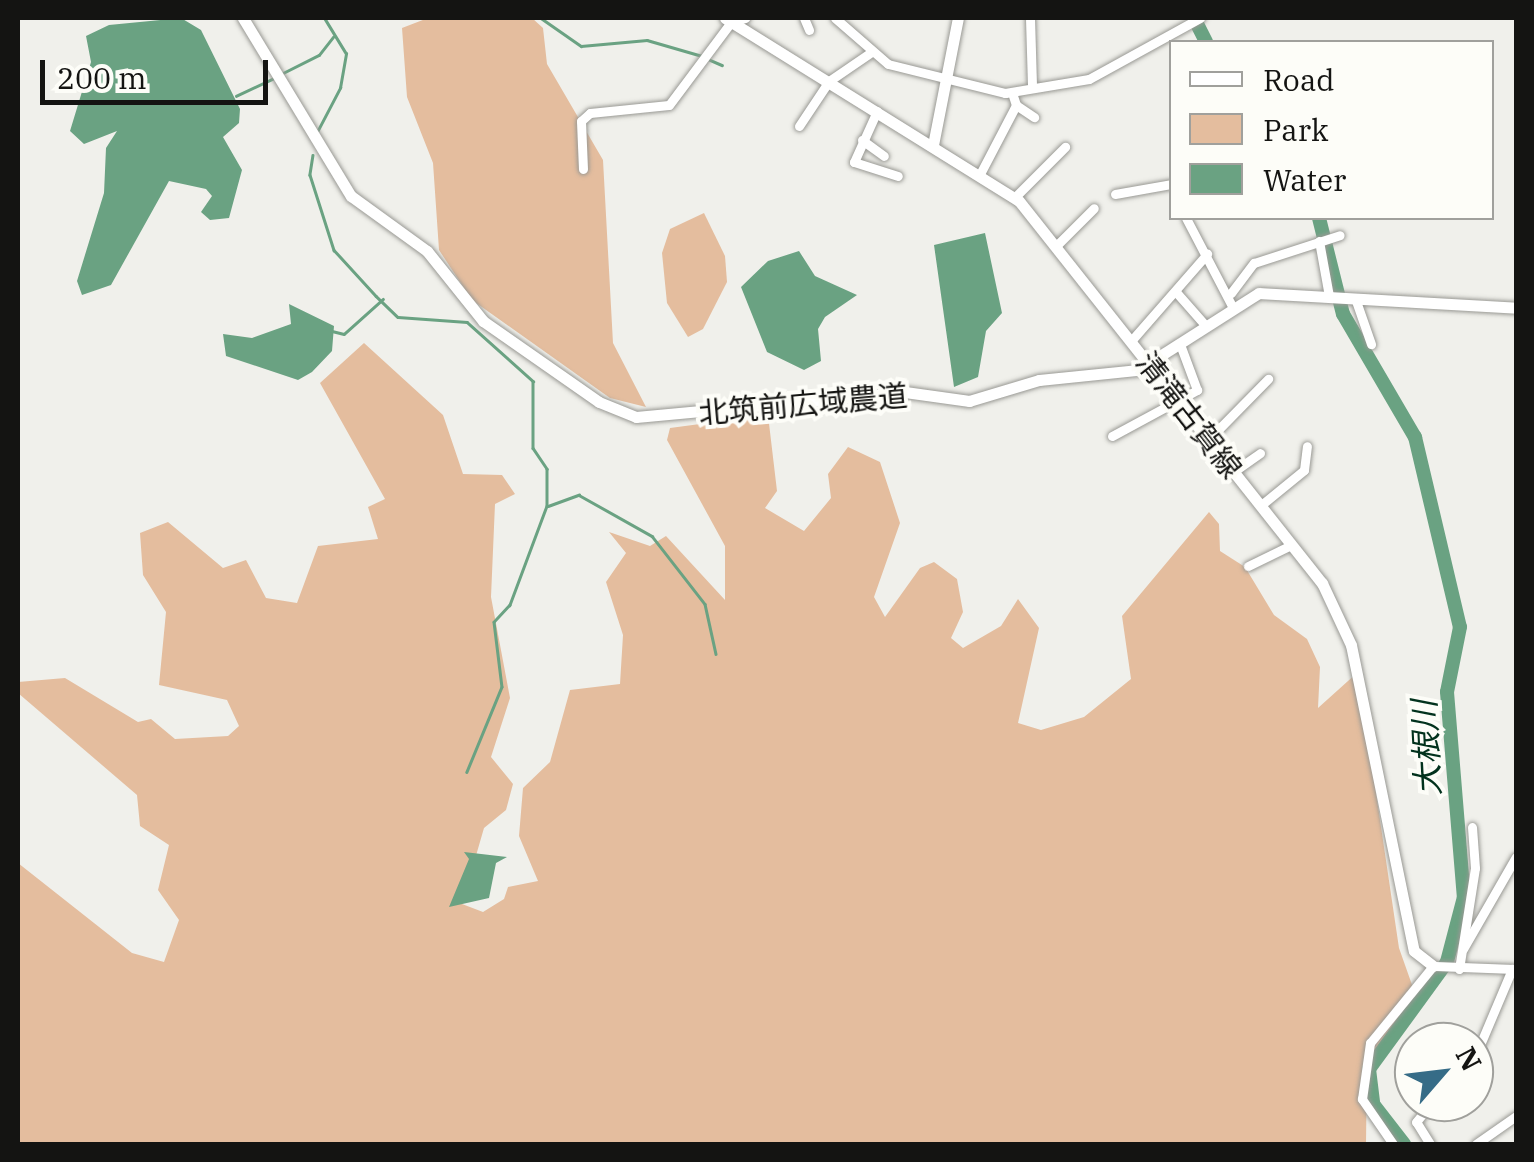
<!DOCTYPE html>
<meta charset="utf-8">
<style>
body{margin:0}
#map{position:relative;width:1534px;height:1162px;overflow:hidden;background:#f0f0eb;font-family:"IBM Plex Serif","Noto Sans JP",serif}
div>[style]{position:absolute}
.green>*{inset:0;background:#e4bd9e}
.water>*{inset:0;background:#6aa282}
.stream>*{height:2.5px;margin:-1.25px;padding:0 1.25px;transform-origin:1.25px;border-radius:1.25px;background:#6aa282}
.river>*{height:14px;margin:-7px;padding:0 7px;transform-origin:7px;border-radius:7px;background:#6aa282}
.roads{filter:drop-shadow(0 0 2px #999994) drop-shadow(0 0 2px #999994)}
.street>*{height:9px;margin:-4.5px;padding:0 4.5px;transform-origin:4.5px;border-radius:4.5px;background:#fff}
.secondary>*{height:11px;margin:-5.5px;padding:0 5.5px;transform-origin:5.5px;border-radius:5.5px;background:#fff}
span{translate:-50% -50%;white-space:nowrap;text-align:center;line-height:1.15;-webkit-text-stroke:8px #fdfdf8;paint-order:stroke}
.street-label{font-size:30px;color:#141412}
.water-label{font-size:32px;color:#02321d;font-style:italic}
.frame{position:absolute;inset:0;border:20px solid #141412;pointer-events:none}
.legend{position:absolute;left:1169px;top:40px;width:325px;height:180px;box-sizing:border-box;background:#fdfdf8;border:2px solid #a0a09c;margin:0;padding:12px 18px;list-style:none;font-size:30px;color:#141412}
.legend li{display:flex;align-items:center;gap:20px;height:50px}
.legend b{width:50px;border:2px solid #a0a09c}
.north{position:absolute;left:1394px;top:1022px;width:100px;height:100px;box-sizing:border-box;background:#fdfdf8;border:2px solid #a0a09c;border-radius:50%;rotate:62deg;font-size:28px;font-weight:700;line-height:40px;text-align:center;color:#141412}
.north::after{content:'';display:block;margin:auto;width:35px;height:45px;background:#366c87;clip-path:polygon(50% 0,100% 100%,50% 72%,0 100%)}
.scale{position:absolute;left:40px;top:60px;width:228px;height:45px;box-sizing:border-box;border:5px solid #141412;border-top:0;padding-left:12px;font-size:30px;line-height:35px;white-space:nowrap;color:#141412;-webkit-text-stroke:8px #fdfdf8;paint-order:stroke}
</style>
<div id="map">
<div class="green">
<i style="clip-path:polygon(428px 18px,532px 18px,543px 28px,547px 64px,603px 160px,613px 343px,646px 407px,610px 398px,472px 300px,439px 250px,433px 163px,407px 97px,402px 28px)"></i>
<i style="clip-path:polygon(704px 213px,725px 256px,727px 282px,703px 329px,688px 337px,667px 303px,662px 253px,670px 229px)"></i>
<i style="clip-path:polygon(364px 343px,443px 415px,463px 474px,502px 475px,515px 494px,495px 504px,491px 597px,510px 698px,491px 757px,513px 784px,506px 810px,484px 828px,462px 904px,483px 912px,504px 899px,508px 887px,538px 881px,519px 836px,523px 788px,550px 762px,570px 690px,620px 684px,623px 635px,606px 582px,626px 553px,609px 532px,650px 546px,666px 536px,725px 600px,725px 546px,667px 440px,670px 428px,768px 415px,777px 491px,765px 508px,804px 531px,831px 498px,828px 474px,848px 447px,880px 462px,900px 523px,874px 597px,885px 617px,920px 568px,934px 562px,957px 579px,963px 612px,951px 638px,963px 648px,1001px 626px,1018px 599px,1039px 628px,1018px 723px,1041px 730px,1084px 717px,1131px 679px,1122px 616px,1209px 512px,1219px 524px,1220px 551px,1245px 567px,1274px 615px,1307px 639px,1320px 667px,1318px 708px,1358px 672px,1399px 948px,1417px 999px,1367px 1060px,1366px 1144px,18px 1144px,18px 863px,132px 953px,164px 962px,179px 920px,158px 890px,169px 845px,140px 826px,137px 795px,18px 693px,18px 682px,65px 678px,138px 722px,151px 719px,175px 739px,228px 736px,239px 726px,227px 700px,159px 685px,166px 612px,143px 575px,140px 533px,168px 522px,223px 568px,246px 560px,266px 598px,297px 603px,318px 546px,378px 539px,368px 507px,385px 499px,320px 383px)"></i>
</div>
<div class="water">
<i style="clip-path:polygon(181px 18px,201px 30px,240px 109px,239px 123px,223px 137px,242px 170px,229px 218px,210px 220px,201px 212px,212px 196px,206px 189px,169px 181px,111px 285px,82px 295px,77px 281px,104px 193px,106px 148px,117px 131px,84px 144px,70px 131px,91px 62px,86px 36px,109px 25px)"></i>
<i style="clip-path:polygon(985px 233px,1002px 313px,986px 331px,978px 377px,954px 387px,934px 245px)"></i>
<i style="clip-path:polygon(799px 251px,815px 276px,857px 295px,825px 317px,818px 329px,821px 361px,804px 370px,767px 352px,741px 287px,768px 261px)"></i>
<i style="clip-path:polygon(289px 304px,334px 326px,332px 351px,312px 372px,298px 380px,226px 356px,223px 334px,252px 338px,291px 324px)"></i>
<i style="clip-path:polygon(464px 852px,507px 857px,496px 863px,489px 898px,449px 907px,469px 859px)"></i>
</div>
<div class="stream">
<i style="left:541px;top:18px;width:49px;rotate:35deg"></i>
<i style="left:581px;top:46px;width:66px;rotate:-5.2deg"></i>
<i style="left:647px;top:40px;width:57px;rotate:16.2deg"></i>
<i style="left:710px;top:60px;width:13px;rotate:23deg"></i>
<i style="left:281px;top:74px;width:42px;rotate:-26.6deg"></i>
<i style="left:319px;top:55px;width:23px;rotate:-52deg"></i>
<i style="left:236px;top:96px;width:42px;rotate:-25.3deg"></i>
<i style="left:317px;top:132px;width:50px;rotate:-62.4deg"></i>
<i style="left:340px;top:88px;width:35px;rotate:-80deg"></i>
<i style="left:346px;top:54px;width:42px;rotate:-121.4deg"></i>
<i style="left:313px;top:155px;width:20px;rotate:99deg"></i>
<i style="left:310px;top:175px;width:79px;rotate:72.3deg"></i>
<i style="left:334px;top:250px;width:62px;rotate:47.6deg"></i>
<i style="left:376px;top:296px;width:30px;rotate:44deg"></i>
<i style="left:398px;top:317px;width:69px;rotate:4.1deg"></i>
<i style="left:467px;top:322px;width:89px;rotate:41.8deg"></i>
<i style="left:533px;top:381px;width:67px;rotate:90deg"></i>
<i style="left:533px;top:448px;width:25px;rotate:56deg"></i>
<i style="left:547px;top:469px;width:37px;rotate:90deg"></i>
<i style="left:547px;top:506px;width:106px;rotate:110.5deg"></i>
<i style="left:510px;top:605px;width:23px;rotate:133deg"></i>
<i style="left:494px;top:622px;width:65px;rotate:83deg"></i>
<i style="left:502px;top:687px;width:92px;rotate:112.4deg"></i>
<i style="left:332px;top:331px;width:12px;rotate:14deg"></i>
<i style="left:344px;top:334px;width:52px;rotate:-41.9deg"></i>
<i style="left:548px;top:506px;width:33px;rotate:-20deg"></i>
<i style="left:579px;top:495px;width:84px;rotate:29.3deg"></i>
<i style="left:652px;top:536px;width:86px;rotate:52.1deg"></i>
<i style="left:705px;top:604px;width:51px;rotate:77.6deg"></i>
</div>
<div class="river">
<i style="left:1194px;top:18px;width:27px;rotate:63deg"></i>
<i style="left:1319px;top:218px;width:99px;rotate:76deg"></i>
<i style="left:1343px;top:314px;width:143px;rotate:59.7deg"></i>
<i style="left:1415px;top:437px;width:195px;rotate:76.7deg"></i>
<i style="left:1460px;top:627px;width:66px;rotate:101.3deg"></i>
<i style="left:1447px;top:692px;width:206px;rotate:85.3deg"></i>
<i style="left:1464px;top:897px;width:67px;rotate:104.7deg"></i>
<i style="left:1447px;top:962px;width:132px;rotate:126.1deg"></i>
<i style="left:1369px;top:1069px;width:35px;rotate:83deg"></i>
<i style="left:1373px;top:1104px;width:51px;rotate:52.2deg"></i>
</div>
<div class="roads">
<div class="street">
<i style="left:804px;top:18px;width:13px;rotate:67deg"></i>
<i style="left:835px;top:18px;width:70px;rotate:41deg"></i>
<i style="left:888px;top:64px;width:121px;rotate:13.9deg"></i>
<i style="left:1005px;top:93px;width:85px;rotate:-9.5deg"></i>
<i style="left:1089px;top:79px;width:127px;rotate:-28.8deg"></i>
<i style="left:1030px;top:18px;width:66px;rotate:88.3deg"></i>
<i style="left:1016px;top:105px;width:22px;rotate:34deg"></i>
<i style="left:877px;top:111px;width:56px;rotate:114.3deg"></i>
<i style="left:854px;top:162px;width:46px;rotate:17.7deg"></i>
<i style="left:799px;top:126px;width:54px;rotate:-56.3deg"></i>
<i style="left:829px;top:81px;width:50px;rotate:-34.3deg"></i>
<i style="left:862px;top:140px;width:27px;rotate:36deg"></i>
<i style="left:583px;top:169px;width:48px;rotate:-92.4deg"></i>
<i style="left:581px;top:121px;width:12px;rotate:-42deg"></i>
<i style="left:590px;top:113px;width:79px;rotate:-5.8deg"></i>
<i style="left:669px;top:105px;width:104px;rotate:-53.2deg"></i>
<i style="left:731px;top:22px;width:15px;rotate:-16deg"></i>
<i style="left:980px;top:174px;width:78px;rotate:-62.4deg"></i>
<i style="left:1016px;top:105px;width:13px;rotate:-108deg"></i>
<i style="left:1115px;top:194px;width:58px;rotate:-10deg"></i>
<i style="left:1015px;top:197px;width:71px;rotate:-45deg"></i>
<i style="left:1186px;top:218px;width:97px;rotate:62.4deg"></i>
<i style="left:1319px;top:241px;width:56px;rotate:79.7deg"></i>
<i style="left:1057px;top:245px;width:52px;rotate:-45deg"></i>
<i style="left:1176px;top:292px;width:44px;rotate:48.7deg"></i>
<i style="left:1231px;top:293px;width:38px;rotate:-53deg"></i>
<i style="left:1254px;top:263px;width:90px;rotate:-18deg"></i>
<i style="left:1355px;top:298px;width:49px;rotate:70.8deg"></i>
<i style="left:1131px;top:341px;width:116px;rotate:-48.9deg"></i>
<i style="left:1112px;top:436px;width:97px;rotate:-28.4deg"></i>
<i style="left:1197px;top:390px;width:46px;rotate:-110.4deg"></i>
<i style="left:1208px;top:440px;width:86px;rotate:-45.5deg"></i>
<i style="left:1233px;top:472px;width:33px;rotate:-35deg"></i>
<i style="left:1260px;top:506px;width:57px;rotate:-39.3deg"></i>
<i style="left:1304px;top:470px;width:24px;rotate:-83deg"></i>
<i style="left:1248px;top:566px;width:48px;rotate:-26deg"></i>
<i style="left:1463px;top:949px;width:106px;rotate:-60.1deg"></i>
<i style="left:1459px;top:969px;width:102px;rotate:-81deg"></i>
<i style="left:1475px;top:868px;width:41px;rotate:-94.2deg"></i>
<i style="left:1474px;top:1059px;width:98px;rotate:-67.1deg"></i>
<i style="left:1393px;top:1144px;width:55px;rotate:-124.6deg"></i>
<i style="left:1362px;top:1099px;width:57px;rotate:-81.9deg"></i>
<i style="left:1370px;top:1043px;width:99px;rotate:-50.7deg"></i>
<i style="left:1433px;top:966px;width:83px;rotate:2.1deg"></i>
<i style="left:1430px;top:1144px;width:26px;rotate:-122deg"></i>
<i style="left:1416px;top:1122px;width:26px;rotate:-51deg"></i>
<i style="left:1476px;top:1144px;width:49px;rotate:-35deg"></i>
</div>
<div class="secondary">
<i style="left:243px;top:18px;width:208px;rotate:58.8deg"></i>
<i style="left:351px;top:196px;width:94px;rotate:35.9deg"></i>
<i style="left:427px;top:251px;width:90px;rotate:51.3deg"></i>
<i style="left:483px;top:321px;width:141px;rotate:34.9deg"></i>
<i style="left:599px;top:402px;width:40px;rotate:22deg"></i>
<i style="left:636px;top:417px;width:270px;rotate:-5.3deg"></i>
<i style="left:905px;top:392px;width:65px;rotate:8deg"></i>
<i style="left:969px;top:401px;width:73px;rotate:-16.7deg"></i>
<i style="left:1039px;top:380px;width:100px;rotate:-5.8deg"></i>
<i style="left:1138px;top:370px;width:143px;rotate:-32.5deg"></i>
<i style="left:1259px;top:293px;width:257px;rotate:3.3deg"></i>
<i style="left:725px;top:18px;width:346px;rotate:31.9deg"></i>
<i style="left:1019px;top:201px;width:488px;rotate:51.6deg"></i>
<i style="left:1322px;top:583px;width:68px;rotate:64.9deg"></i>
<i style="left:1351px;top:645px;width:312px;rotate:78.4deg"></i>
<i style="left:1414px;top:951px;width:24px;rotate:38deg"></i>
<i style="left:933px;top:145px;width:129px;rotate:-78.9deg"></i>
</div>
</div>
<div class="street-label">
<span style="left:803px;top:404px;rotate:-5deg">北筑前広域農道</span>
<span style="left:1189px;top:415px;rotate:52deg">清滝古賀線</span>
</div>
<div class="water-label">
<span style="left:1426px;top:748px;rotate:-93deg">大根川</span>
</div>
<div class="frame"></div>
<ul class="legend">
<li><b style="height:12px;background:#fff"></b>Road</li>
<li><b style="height:28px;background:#e4bd9e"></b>Park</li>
<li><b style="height:28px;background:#6aa282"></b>Water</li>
</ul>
<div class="north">N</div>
<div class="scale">200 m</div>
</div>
